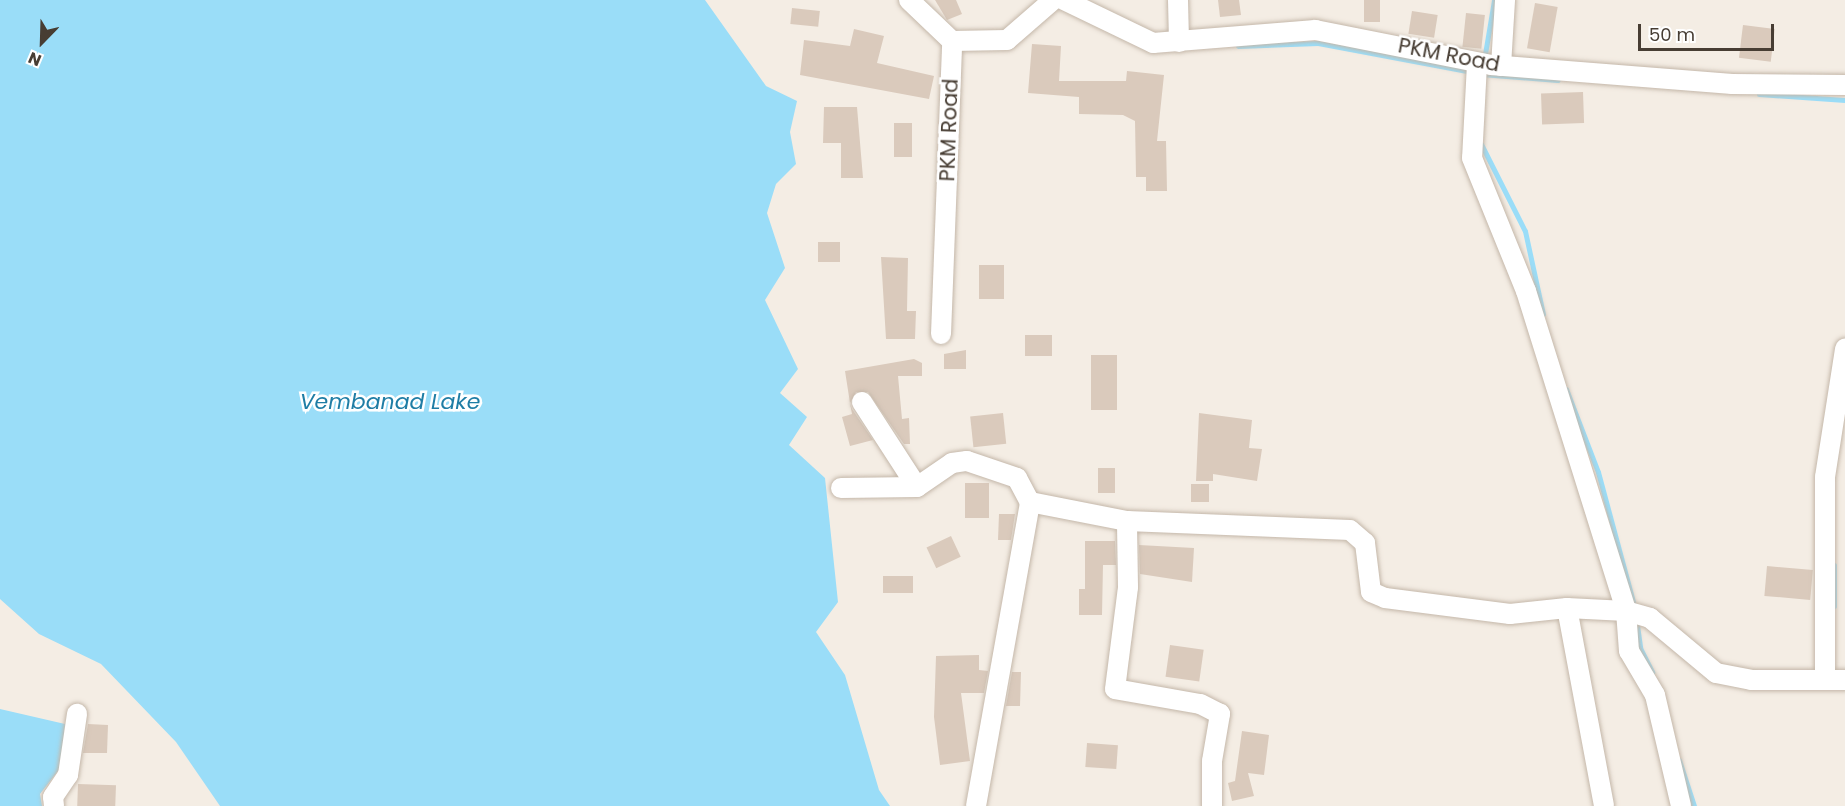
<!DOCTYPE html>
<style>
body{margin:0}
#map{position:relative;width:1845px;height:806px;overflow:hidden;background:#f4ede4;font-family:Poppins,sans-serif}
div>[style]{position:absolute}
.water>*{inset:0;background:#9addf8}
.stream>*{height:5px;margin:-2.5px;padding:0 2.5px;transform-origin:2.5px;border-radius:2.5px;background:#9addf8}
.building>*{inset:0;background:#dacabc;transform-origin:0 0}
.roads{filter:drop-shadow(0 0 2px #c4b7a9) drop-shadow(0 0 2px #c4b7a9)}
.minor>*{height:20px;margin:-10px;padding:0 10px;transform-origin:10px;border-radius:10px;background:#fff}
span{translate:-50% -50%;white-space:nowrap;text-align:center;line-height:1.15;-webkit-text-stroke:5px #fff;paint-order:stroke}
.street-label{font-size:21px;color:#473d33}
.water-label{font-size:22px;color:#1f7da5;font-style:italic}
.north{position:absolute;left:12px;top:12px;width:60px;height:60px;-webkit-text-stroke:4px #fff;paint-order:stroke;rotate:203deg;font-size:16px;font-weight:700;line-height:24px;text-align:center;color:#473d33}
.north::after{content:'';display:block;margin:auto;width:21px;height:27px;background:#473d33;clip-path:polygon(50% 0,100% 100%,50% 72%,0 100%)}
.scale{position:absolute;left:1638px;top:24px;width:136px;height:27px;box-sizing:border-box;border:3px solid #473d33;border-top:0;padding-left:8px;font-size:18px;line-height:21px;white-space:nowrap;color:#473d33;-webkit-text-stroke:4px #fff;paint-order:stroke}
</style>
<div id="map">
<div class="water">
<i style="clip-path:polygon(0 0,705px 0,766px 86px,797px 101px,790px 132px,796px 164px,776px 184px,767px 213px,785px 268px,765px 300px,798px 369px,780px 393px,807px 417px,789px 445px,825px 478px,838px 602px,816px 632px,845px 675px,879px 790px,890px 806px,220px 806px,176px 742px,101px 664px,39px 634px,0 599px)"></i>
<i style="clip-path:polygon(0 709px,65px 724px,61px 767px,40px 794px,42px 806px,0 806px)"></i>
</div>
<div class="stream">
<i style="left:1238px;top:46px;width:80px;rotate:-2.1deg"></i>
<i style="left:1318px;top:43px;width:157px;rotate:10.7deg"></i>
<i style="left:1484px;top:60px;width:61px;rotate:-80.5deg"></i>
<i style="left:1481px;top:74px;width:77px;rotate:4.5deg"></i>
<i style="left:1759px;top:94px;width:86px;rotate:4deg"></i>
<i style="left:1481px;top:144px;width:97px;rotate:63.2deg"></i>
<i style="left:1525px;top:231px;width:85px;rotate:77.8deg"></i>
<i style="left:1566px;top:389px;width:89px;rotate:68.9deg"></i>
<i style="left:1598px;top:472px;width:142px;rotate:74.9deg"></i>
<i style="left:1834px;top:565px;width:41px;rotate:90deg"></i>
<i style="left:1636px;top:618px;width:30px;rotate:82deg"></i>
<i style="left:1640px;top:648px;width:27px;rotate:63deg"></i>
<i style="left:1679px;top:760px;width:48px;rotate:71.9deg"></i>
</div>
<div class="building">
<i style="clip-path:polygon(935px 0,956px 0,962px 14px,947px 20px)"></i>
<i style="clip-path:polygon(1218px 0,1239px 0,1241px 15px,1220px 17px)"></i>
<i style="left:1364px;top:0;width:16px;height:22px"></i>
<i style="left:1535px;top:3px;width:23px;height:46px;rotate:10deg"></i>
<i style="left:792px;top:8px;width:28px;height:16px;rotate:6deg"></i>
<i style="left:1412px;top:11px;width:26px;height:23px;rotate:9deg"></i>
<i style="left:1466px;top:13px;width:19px;height:34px;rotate:6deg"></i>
<i style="left:1743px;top:25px;width:32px;height:33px;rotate:7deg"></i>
<i style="clip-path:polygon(854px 29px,884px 36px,877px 63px,934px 76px,929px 99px,800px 75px,804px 40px,850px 46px)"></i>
<i style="clip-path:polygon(1032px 44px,1061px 46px,1059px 81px,1126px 81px,1127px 71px,1164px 75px,1157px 141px,1166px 141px,1167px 191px,1146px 191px,1146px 177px,1136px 177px,1135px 121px,1123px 115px,1079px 114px,1079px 97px,1028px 93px)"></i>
<i style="left:1583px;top:92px;width:31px;height:42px;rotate:88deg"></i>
<i style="clip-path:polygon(824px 107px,857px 107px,863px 178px,841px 178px,841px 143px,823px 143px)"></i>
<i style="left:894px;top:123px;width:18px;height:34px"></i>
<i style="left:818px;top:242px;width:22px;height:20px"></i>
<i style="clip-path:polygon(881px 257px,908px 258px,907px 311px,916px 311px,915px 339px,886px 339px)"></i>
<i style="left:979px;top:265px;width:25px;height:34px"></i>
<i style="left:1025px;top:335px;width:27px;height:21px"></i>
<i style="clip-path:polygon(966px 350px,966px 369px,944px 369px,944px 354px)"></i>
<i style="left:1091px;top:355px;width:26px;height:55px"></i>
<i style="clip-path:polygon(914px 359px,922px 363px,922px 376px,898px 376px,902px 419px,909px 418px,910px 444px,904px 444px,868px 392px,856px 392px,850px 403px,845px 371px)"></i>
<i style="clip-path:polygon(850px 403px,852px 409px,873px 440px,850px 446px,842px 417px,852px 414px)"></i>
<i style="left:1003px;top:413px;width:31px;height:33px;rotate:84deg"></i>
<i style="clip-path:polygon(1199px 413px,1252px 420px,1249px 448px,1262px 449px,1257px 481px,1213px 474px,1213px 481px,1196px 481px)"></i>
<i style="left:1098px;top:468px;width:17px;height:25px"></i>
<i style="left:965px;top:483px;width:24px;height:35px"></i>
<i style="left:1191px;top:484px;width:18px;height:18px"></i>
<i style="clip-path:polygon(999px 514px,1015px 514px,1011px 540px,998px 540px)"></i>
<i style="left:951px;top:536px;width:23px;height:27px;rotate:65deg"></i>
<i style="clip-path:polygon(1085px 541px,1115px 541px,1116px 565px,1103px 565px,1102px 615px,1079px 615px,1079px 589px,1085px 589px)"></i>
<i style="clip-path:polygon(1139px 545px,1194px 548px,1192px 582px,1140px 574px)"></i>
<i style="left:1767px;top:566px;width:46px;height:30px;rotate:5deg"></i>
<i style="left:883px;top:576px;width:30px;height:17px"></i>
<i style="left:1170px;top:645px;width:34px;height:32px;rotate:8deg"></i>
<i style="clip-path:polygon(979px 655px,979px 670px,988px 671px,984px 693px,961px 693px,970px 761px,940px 765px,934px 717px,936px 656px)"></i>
<i style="clip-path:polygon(1012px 672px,1021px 672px,1020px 706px,1006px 706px)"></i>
<i style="clip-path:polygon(88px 724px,108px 725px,107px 753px,83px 753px)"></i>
<i style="clip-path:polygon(1242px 731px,1269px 735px,1264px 775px,1248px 773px,1254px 796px,1232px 801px,1228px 783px,1235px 781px)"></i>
<i style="left:1087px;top:743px;width:31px;height:24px;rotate:4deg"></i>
<i style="left:78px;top:784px;width:38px;height:22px;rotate:2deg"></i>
</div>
<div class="roads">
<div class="minor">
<i style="left:909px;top:0;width:59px;rotate:43.6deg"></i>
<i style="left:1064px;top:0;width:99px;rotate:25.8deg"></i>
<i style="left:1153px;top:43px;width:163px;rotate:-4.6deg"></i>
<i style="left:1315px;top:30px;width:179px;rotate:11.2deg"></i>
<i style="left:1491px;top:65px;width:242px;rotate:4.5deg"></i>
<i style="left:1732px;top:84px;width:113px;rotate:0.5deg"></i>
<i style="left:1178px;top:0;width:42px;rotate:88.6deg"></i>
<i style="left:1477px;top:64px;width:94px;rotate:93deg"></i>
<i style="left:1472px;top:158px;width:144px;rotate:67.9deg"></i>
<i style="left:1526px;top:291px;width:335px;rotate:72.6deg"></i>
<i style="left:1626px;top:611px;width:40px;rotate:85.7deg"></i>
<i style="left:1629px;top:651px;width:51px;rotate:59.4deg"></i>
<i style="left:1655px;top:695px;width:114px;rotate:76.8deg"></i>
<i style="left:1501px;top:66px;width:66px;rotate:-86.5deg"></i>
<i style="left:941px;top:334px;width:293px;rotate:-87.8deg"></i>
<i style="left:952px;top:41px;width:55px;rotate:-1deg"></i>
<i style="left:1007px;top:40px;width:61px;rotate:-41deg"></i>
<i style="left:862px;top:402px;width:101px;rotate:57.1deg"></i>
<i style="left:841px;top:488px;width:76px;rotate:-0.8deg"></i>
<i style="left:917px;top:487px;width:42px;rotate:-34.4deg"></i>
<i style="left:952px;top:463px;width:15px;rotate:-8deg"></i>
<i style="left:967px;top:461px;width:53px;rotate:18.8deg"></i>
<i style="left:1017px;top:478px;width:27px;rotate:62deg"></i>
<i style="left:1030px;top:502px;width:99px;rotate:11.1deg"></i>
<i style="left:1567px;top:608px;width:201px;rotate:79.4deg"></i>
<i style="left:1825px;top:679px;width:202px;rotate:-90deg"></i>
<i style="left:1825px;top:477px;width:130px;rotate:-81.1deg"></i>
<i style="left:54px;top:806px;width:9px;rotate:-96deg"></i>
<i style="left:53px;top:797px;width:27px;rotate:-56deg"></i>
<i style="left:68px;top:775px;width:62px;rotate:-81.6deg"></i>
<i style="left:976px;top:806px;width:309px;rotate:-79.9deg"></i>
<i style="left:1212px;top:806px;width:45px;rotate:-90deg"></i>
<i style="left:1212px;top:761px;width:48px;rotate:-80.3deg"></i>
<i style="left:1220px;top:714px;width:22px;rotate:-153deg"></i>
<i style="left:1200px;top:704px;width:86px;rotate:-170deg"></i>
<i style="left:1115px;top:689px;width:103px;rotate:-82.7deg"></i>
<i style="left:1128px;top:587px;width:66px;rotate:-90.9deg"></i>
<i style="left:1127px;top:521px;width:223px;rotate:2.3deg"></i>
<i style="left:1350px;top:530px;width:20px;rotate:41deg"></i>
<i style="left:1365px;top:543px;width:49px;rotate:83deg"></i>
<i style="left:1371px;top:592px;width:15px;rotate:23deg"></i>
<i style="left:1385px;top:598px;width:126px;rotate:7.3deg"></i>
<i style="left:1510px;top:614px;width:57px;rotate:-6deg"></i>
<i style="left:1567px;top:608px;width:59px;rotate:2.9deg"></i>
<i style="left:1626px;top:611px;width:25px;rotate:16deg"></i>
<i style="left:1650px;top:618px;width:86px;rotate:39.8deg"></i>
<i style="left:1716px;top:673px;width:36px;rotate:11deg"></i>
<i style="left:1751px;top:680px;width:94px"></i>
</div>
</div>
<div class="street-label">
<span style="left:1449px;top:55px;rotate:11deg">PKM Road</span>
<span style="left:949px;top:130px;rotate:-88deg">PKM Road</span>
</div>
<div class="water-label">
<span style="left:390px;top:402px">Vembanad Lake</span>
</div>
<div class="north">N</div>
<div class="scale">50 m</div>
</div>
